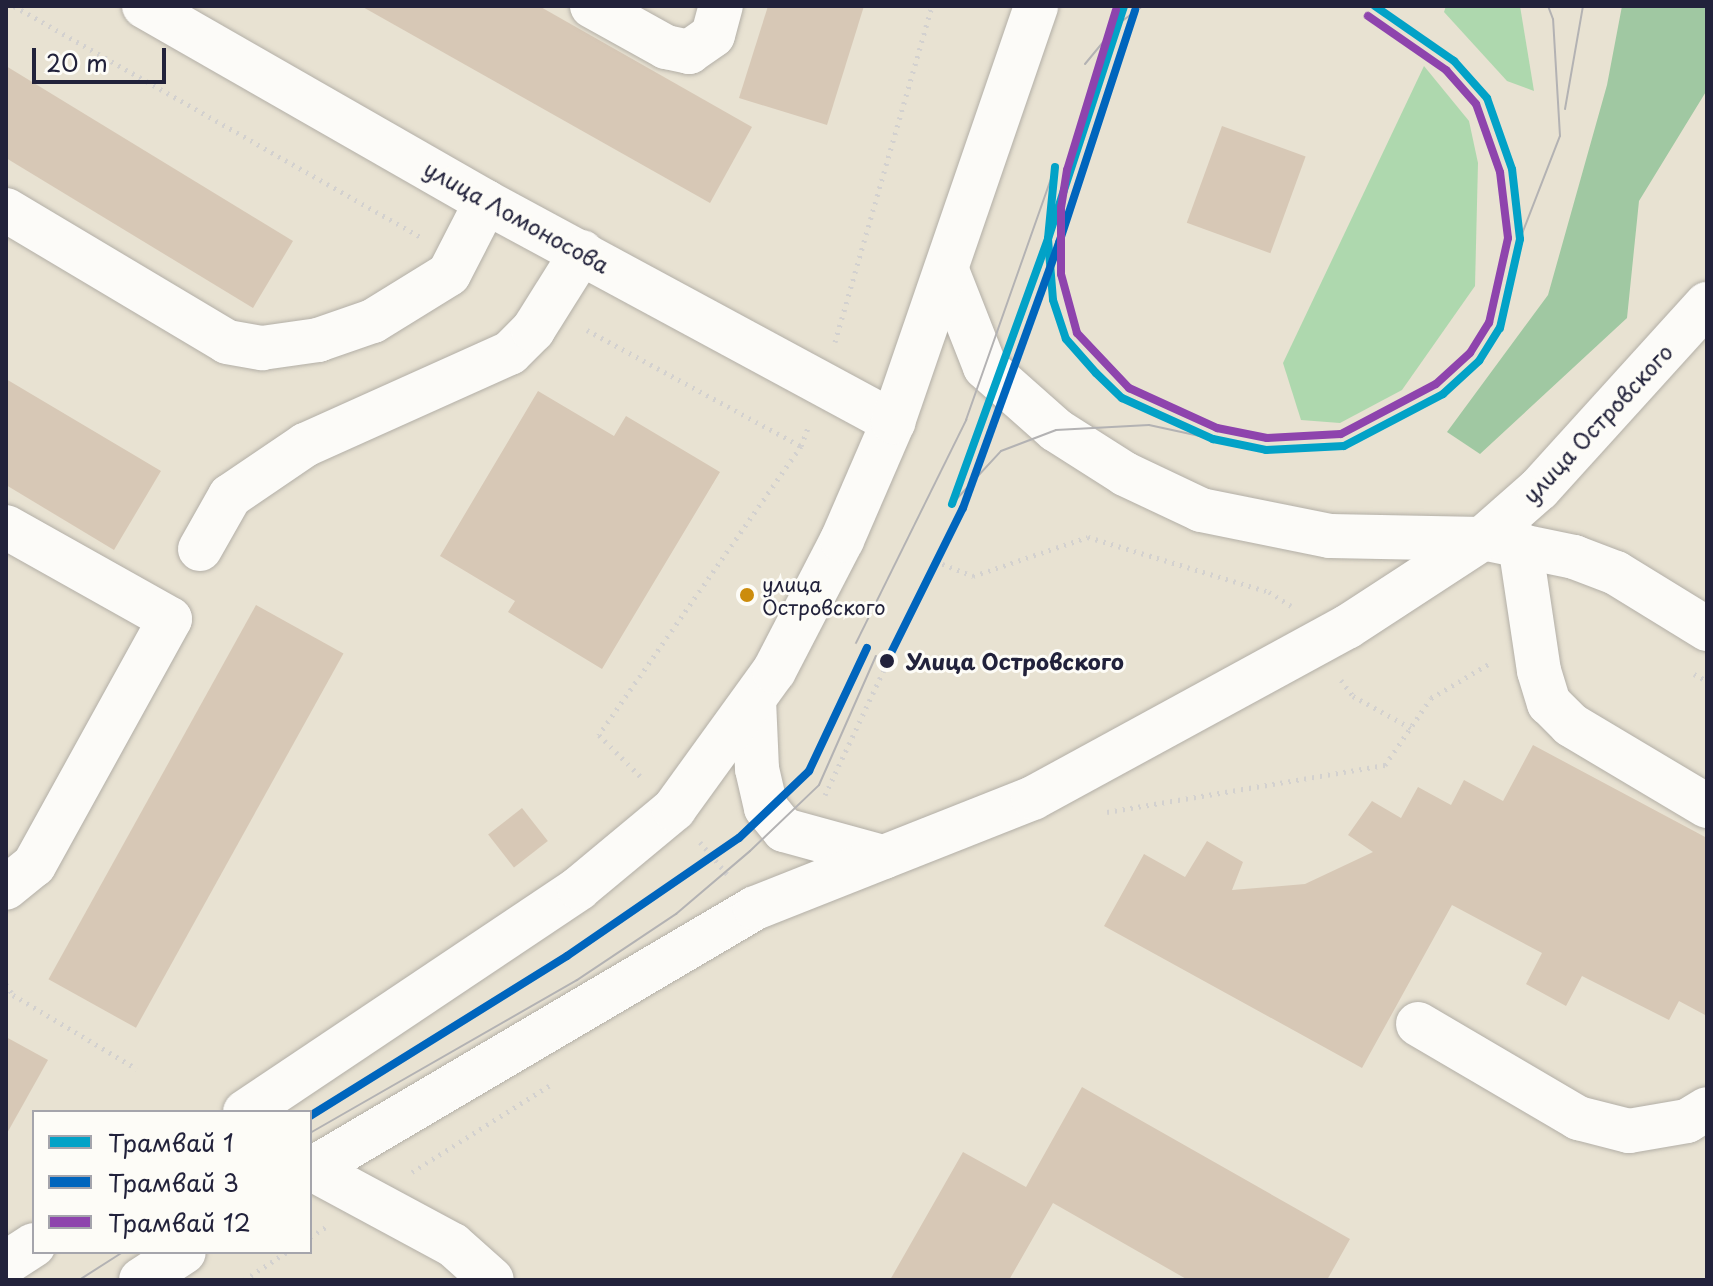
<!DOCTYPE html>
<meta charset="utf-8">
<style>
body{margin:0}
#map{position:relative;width:1713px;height:1286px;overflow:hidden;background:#e8e2d2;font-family:"Playpen Sans",sans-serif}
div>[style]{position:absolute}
.green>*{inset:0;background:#aed8ae}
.forest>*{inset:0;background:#a0c8a2}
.building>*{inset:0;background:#d7c8b6;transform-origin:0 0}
.path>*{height:5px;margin-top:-2.5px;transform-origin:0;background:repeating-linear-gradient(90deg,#d3d1cf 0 2px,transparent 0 8px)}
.roads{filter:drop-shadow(0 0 2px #b3afa7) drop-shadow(0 0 2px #b3afa7)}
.minor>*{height:44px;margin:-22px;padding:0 22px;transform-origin:22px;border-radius:22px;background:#fcfbf8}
.major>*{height:44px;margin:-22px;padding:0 22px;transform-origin:22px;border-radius:22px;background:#fcfbf8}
.tram>*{height:2px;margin:-1px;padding:0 1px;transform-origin:1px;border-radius:1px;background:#b3b2b3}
.tram-1>*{height:8px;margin:-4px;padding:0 4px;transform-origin:4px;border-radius:4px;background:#02a2c7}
.tram-2>*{height:8px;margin:-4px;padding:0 4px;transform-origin:4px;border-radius:4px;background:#0065bd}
.tram-3>*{height:8px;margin:-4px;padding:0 4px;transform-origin:4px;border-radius:4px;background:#8e44ad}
.dots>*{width:22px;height:22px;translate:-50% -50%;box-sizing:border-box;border:4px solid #fdfcf7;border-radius:50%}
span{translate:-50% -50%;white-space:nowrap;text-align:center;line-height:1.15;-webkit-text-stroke:6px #fdfcf7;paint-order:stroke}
.bus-label{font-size:20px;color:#22223b}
.left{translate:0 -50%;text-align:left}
.street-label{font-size:22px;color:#22223b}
.stop-label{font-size:22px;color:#22223b;font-weight:700}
.frame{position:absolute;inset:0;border:8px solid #22223b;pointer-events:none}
.legend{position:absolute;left:32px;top:1110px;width:280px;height:144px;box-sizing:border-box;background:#fdfcf7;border:2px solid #a5a5ac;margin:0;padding:10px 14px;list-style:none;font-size:24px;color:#22223b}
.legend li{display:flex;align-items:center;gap:16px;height:40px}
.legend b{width:40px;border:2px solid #a5a5ac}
.scale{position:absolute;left:32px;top:48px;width:134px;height:36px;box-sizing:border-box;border:4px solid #22223b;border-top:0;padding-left:10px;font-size:24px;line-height:28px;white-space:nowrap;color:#22223b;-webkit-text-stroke:6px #fdfcf7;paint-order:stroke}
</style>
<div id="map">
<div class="green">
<i style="clip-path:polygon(1446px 6px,1520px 6px,1534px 91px,1507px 81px,1444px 12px)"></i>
<i style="clip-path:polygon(1424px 66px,1469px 121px,1478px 163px,1475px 286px,1402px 390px,1340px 423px,1301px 420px,1283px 363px)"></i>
</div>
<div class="forest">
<i style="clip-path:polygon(1622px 6px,1707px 6px,1707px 90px,1639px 201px,1627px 318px,1480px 454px,1447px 432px,1548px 295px,1607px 85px)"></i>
</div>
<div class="building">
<i style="clip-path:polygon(361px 6px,539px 6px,752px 127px,710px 203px)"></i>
<i style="clip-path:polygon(768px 6px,864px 6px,827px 125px,739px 98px)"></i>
<i style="clip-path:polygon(6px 66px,293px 241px,253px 308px,6px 158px)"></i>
<i style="left:1222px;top:126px;width:89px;height:103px;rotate:20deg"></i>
<i style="clip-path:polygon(6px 379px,161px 471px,114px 550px,6px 485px)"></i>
<i style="clip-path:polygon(538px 391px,614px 436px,626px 416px,720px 472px,602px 669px,508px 612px,515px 601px,440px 556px)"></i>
<i style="left:256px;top:605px;width:100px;height:428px;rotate:29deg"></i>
<i style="clip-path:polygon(1533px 745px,1707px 838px,1707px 1016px,1679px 1001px,1669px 1020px,1582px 976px,1566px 1006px,1526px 984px,1542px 953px,1452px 905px,1362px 1068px,1104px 926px,1144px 854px,1185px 877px,1207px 841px,1243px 862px,1232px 890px,1305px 884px,1373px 852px,1348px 835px,1372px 801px,1401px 818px,1418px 787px,1451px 805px,1464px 780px,1503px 801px)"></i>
<i style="left:522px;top:808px;width:42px;height:43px;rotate:52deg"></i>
<i style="clip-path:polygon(6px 1037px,48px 1060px,6px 1135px)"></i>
<i style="clip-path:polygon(1082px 1087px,1350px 1239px,1327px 1280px,1188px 1280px,1053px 1203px,1009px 1280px,890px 1280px,963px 1152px,1026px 1187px)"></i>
</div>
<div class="path">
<i style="left:14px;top:6px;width:468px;rotate:29.6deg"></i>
<i style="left:587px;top:330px;width:243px;rotate:28.5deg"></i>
<i style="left:801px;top:446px;width:353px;rotate:125deg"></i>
<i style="left:599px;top:735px;width:61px;rotate:45deg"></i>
<i style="left:835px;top:342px;width:350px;rotate:-73.9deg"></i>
<i style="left:801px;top:446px;width:19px;rotate:-69deg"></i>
<i style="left:1694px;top:674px;width:15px;rotate:28deg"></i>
<i style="left:1341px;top:680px;width:20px;rotate:53deg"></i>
<i style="left:1353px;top:696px;width:66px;rotate:28.9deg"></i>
<i style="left:825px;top:795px;width:259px;rotate:-64.8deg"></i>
<i style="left:935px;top:561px;width:41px;rotate:21.5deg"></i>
<i style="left:973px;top:576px;width:121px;rotate:-18.7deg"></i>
<i style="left:1088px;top:537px;width:189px;rotate:16.9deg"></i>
<i style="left:1269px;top:592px;width:26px;rotate:32deg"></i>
<i style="left:1107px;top:812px;width:282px;rotate:-9.6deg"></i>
<i style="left:1385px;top:765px;width:81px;rotate:-55.5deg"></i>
<i style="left:1431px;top:698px;width:71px;rotate:-30.5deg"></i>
<i style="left:700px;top:842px;width:42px;rotate:49.8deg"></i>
<i style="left:6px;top:984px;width:13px;rotate:58deg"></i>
<i style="left:13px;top:995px;width:144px;rotate:30.8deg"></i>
<i style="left:412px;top:1172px;width:165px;rotate:-32.2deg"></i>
<i style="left:310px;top:1237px;width:19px;rotate:-32deg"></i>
<i style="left:244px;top:1280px;width:51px;rotate:-33.1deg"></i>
</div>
<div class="roads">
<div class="minor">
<i style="left:144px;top:6px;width:394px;rotate:29.8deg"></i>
<i style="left:486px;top:202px;width:463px;rotate:28.4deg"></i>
<i style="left:592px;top:6px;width:85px;rotate:29deg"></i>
<i style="left:666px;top:47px;width:24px;rotate:12deg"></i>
<i style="left:689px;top:52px;width:29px;rotate:-35deg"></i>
<i style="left:713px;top:35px;width:30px;rotate:-75deg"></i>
<i style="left:6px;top:210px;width:257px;rotate:30.8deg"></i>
<i style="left:227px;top:342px;width:36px;rotate:10deg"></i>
<i style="left:262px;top:348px;width:57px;rotate:-8.1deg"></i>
<i style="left:318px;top:340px;width:58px;rotate:-19.1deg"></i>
<i style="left:373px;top:321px;width:89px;rotate:-31.7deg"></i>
<i style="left:449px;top:274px;width:81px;rotate:-62.8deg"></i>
<i style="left:6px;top:527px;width:188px;rotate:29.3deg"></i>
<i style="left:170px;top:619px;width:281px;rotate:118.9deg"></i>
<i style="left:34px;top:865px;width:36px;rotate:141deg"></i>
<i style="left:1492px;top:540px;width:84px;rotate:11.7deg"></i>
<i style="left:1574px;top:557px;width:45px;rotate:20.9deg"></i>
<i style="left:1616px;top:573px;width:107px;rotate:31.6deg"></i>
<i style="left:1520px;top:544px;width:128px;rotate:81.5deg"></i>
<i style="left:1539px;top:671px;width:34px;rotate:73deg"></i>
<i style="left:1549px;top:703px;width:31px;rotate:45deg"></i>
<i style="left:1571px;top:725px;width:158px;rotate:30.8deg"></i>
<i style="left:200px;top:549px;width:61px;rotate:-60.5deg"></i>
<i style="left:230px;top:496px;width:91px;rotate:-34.2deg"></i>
<i style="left:305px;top:445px;width:225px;rotate:-24.2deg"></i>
<i style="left:510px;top:353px;width:33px;rotate:-45deg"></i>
<i style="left:533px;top:330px;width:92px;rotate:-57.9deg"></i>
<i style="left:1418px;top:1024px;width:186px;rotate:30.4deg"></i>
<i style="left:1578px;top:1118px;width:53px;rotate:14.3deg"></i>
<i style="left:1629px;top:1131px;width:59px;rotate:-9.8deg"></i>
<i style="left:1687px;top:1121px;width:23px;rotate:-31deg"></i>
<i style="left:310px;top:1168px;width:162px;rotate:28.3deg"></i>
<i style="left:453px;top:1245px;width:52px;rotate:41.9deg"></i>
</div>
<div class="major">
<i style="left:948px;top:273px;width:101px;rotate:68.5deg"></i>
<i style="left:985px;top:367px;width:95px;rotate:41.6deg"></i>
<i style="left:1056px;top:430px;width:82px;rotate:32.5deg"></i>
<i style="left:1125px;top:474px;width:84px;rotate:25.3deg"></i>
<i style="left:1201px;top:510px;width:132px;rotate:11.4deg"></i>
<i style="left:1330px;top:536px;width:152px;rotate:1.1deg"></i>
<i style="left:754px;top:700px;width:69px;rotate:87.5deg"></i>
<i style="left:757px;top:769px;width:40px;rotate:77deg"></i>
<i style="left:766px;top:808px;width:28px;rotate:51deg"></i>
<i style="left:784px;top:830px;width:103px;rotate:15.3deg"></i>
<i style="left:245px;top:1112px;width:402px;rotate:-33.8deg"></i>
<i style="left:579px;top:888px;width:124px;rotate:-39.7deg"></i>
<i style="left:674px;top:809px;width:170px;rotate:-54.1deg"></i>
<i style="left:774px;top:671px;width:148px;rotate:-62.6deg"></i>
<i style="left:842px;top:540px;width:129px;rotate:-66.6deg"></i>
<i style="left:893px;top:422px;width:440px;rotate:-71deg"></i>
<i style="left:310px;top:1170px;width:516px;rotate:-30.49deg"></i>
<i style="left:755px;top:908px;width:299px;rotate:-21.6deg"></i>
<i style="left:1033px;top:798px;width:358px;rotate:-28.6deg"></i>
<i style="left:1347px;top:627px;width:161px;rotate:-33.1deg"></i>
<i style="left:1482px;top:539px;width:76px;rotate:-41.3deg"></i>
<i style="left:1539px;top:489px;width:250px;rotate:-47.8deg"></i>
<i style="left:6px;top:1263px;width:33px;rotate:-33deg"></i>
<i style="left:141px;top:1280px;width:51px;rotate:-33.1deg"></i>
</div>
</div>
<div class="tram">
<i style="left:1085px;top:64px;width:52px;rotate:-50.5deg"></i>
<i style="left:1118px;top:24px;width:31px;rotate:-36deg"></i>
<i style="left:1565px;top:109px;width:105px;rotate:-80.1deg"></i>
<i style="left:1520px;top:239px;width:110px;rotate:-68.8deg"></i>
<i style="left:1560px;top:136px;width:117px;rotate:-93.4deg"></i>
<i style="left:1553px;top:19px;width:14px;rotate:-111deg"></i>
<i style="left:952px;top:504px;width:72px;rotate:-47.2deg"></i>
<i style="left:1001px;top:451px;width:59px;rotate:-20.9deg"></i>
<i style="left:1056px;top:430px;width:93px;rotate:-3.1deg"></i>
<i style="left:1149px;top:425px;width:66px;rotate:12.3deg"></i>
<i style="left:856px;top:643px;width:249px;rotate:-63.7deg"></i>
<i style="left:966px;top:420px;width:268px;rotate:-70.6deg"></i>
<i style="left:310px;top:1133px;width:308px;rotate:-29.8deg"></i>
<i style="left:577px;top:980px;width:119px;rotate:-33.7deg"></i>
<i style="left:676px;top:914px;width:97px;rotate:-40.4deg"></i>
<i style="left:750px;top:851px;width:95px;rotate:-43.7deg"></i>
<i style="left:819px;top:785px;width:141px;rotate:-66.2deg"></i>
<i style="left:79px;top:1280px;width:52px;rotate:-32.5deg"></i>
</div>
<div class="tram-1">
<i style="left:1055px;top:167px;width:72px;rotate:95.6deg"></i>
<i style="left:1048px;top:239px;width:61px;rotate:85.3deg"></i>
<i style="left:1053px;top:300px;width:41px;rotate:71.6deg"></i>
<i style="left:1066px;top:339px;width:45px;rotate:48.6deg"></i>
<i style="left:1096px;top:373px;width:36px;rotate:44deg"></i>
<i style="left:1122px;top:398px;width:100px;rotate:24.3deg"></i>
<i style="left:1213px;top:439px;width:54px;rotate:11.7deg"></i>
<i style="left:1266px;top:450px;width:78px;rotate:-2.9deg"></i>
<i style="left:1344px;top:446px;width:112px;rotate:-27.7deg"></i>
<i style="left:1443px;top:394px;width:49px;rotate:-42.5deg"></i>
<i style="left:1479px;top:361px;width:39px;rotate:-58deg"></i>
<i style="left:1500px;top:328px;width:91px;rotate:-77.3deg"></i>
<i style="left:1520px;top:239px;width:70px;rotate:-96.5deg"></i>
<i style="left:1512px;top:169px;width:75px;rotate:-109.4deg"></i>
<i style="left:1487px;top:98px;width:50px;rotate:-131.7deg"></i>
<i style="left:1454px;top:61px;width:96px;rotate:-145.2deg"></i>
<i style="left:952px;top:504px;width:282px;rotate:-70.1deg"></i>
<i style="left:1048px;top:239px;width:245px;rotate:-71.9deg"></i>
</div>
<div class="tram-2">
<i style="left:887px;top:661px;width:171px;rotate:-63.6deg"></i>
<i style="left:963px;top:508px;width:282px;rotate:-70.1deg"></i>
<i style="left:1059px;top:243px;width:245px;rotate:-71.9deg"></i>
<i style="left:310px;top:1116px;width:303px;rotate:-31.9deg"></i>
<i style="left:567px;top:956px;width:209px;rotate:-34.5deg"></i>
<i style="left:739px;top:838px;width:97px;rotate:-43.7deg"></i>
<i style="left:809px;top:771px;width:136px;rotate:-64.8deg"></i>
</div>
<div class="tram-3">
<i style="left:1116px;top:10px;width:167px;rotate:107deg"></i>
<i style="left:1067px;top:170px;width:37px;rotate:99deg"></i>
<i style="left:1061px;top:207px;width:67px;rotate:90deg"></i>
<i style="left:1061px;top:274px;width:61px;rotate:74.8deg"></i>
<i style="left:1077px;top:333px;width:76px;rotate:46.6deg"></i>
<i style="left:1129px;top:388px;width:97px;rotate:24.4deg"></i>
<i style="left:1217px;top:428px;width:51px;rotate:11.3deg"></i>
<i style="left:1267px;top:438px;width:74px;rotate:-3.1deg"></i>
<i style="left:1341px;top:434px;width:107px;rotate:-27.8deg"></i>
<i style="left:1436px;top:384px;width:46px;rotate:-42.4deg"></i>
<i style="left:1470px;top:353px;width:36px;rotate:-58deg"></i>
<i style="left:1489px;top:323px;width:87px;rotate:-77.4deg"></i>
<i style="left:1508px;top:238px;width:66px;rotate:-96.9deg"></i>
<i style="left:1500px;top:172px;width:72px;rotate:-109.4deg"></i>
<i style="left:1476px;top:104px;width:45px;rotate:-131.4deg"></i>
<i style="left:1446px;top:70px;width:95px;rotate:-145.3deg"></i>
</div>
<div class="dots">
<i style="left:747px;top:595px;background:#cc8c0c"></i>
<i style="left:887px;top:661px;background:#22223b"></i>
</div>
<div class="bus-label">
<span class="left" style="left:762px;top:596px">улица<br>Островского</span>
</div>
<div class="street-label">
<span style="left:517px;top:216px;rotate:29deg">улица Ломоносова</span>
<span style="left:1597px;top:423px;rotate:-47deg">улица Островского</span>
</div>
<div class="stop-label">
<span class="left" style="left:906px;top:661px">Улица Островского</span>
</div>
<div class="frame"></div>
<ul class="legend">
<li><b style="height:10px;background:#02a2c7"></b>Трамвай 1</li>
<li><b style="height:10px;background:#0065bd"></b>Трамвай 3</li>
<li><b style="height:10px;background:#8e44ad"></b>Трамвай 12</li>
</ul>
<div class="scale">20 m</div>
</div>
